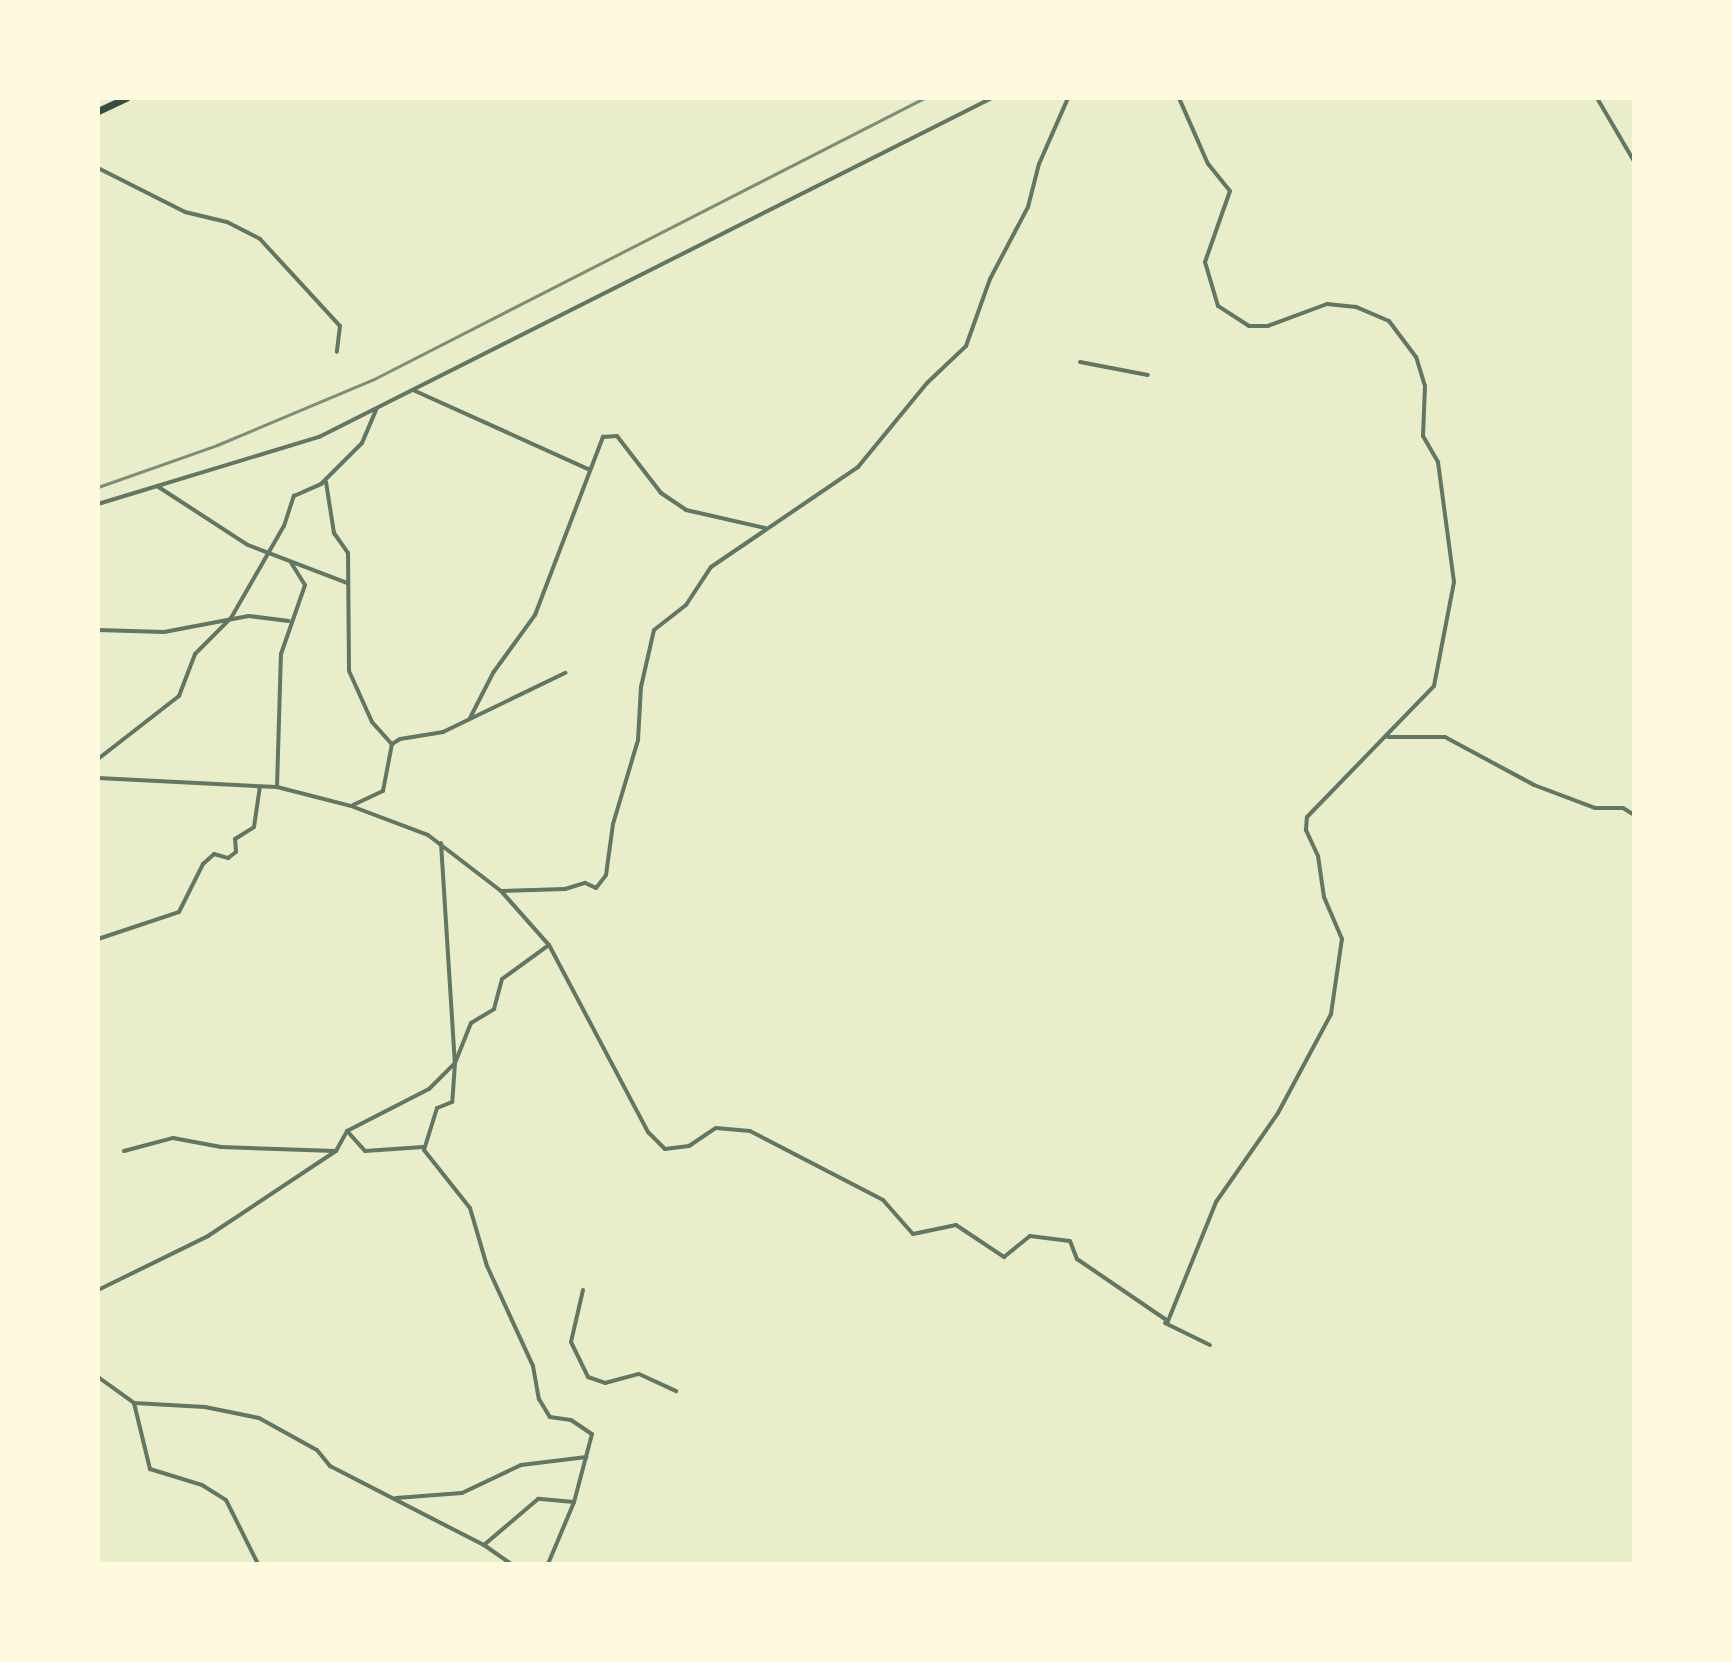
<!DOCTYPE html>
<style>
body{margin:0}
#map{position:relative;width:1732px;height:1662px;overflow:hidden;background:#e9edc9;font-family:"DM Sans",sans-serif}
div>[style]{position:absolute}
.minor>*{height:4px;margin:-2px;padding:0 2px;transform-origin:2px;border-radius:2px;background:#617663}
.trunk>*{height:7px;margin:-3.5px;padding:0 3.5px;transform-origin:3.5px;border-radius:3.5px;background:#344e41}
.rail>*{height:3px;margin:-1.5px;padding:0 1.5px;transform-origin:1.5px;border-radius:1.5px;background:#7c8e77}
span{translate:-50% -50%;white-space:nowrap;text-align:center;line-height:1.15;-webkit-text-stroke:8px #fefae0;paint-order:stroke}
.frame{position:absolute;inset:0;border:100px solid #fefae0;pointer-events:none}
</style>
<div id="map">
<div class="minor">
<i style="left:1597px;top:98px;width:73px;rotate:59.6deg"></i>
<i style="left:98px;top:168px;width:97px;rotate:26.8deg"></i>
<i style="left:185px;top:212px;width:43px;rotate:13.4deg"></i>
<i style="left:227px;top:222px;width:37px;rotate:27deg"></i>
<i style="left:260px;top:239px;width:118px;rotate:47.4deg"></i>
<i style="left:340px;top:326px;width:26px;rotate:97deg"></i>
<i style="left:1080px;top:362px;width:69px;rotate:10.8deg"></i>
<i style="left:413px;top:390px;width:194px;rotate:24.3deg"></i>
<i style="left:326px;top:482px;width:52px;rotate:81.1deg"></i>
<i style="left:334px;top:533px;width:24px;rotate:55deg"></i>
<i style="left:348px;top:553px;width:118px;rotate:89.5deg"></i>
<i style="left:349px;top:671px;width:56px;rotate:65.7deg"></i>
<i style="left:372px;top:722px;width:30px;rotate:48deg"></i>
<i style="left:157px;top:486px;width:108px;rotate:33deg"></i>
<i style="left:248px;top:545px;width:106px;rotate:21deg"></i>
<i style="left:98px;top:504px;width:231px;rotate:-16.9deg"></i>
<i style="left:319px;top:437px;width:754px;rotate:-26.74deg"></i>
<i style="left:98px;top:630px;width:66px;rotate:1.7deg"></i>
<i style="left:164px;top:632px;width:86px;rotate:-10.7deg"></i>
<i style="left:249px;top:616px;width:40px;rotate:7.1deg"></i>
<i style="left:470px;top:718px;width:51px;rotate:-62.9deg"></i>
<i style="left:493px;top:673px;width:72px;rotate:-54.1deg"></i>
<i style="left:535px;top:615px;width:191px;rotate:-69.1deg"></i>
<i style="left:603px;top:437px;width:14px;rotate:-4deg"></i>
<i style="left:617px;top:436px;width:72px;rotate:52.3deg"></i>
<i style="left:661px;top:493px;width:30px;rotate:34deg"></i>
<i style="left:686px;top:510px;width:81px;rotate:12.8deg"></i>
<i style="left:1388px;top:737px;width:57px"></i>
<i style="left:1445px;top:737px;width:101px;rotate:28.3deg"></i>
<i style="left:1534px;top:785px;width:65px;rotate:20.7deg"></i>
<i style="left:1595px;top:808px;width:28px"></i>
<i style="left:1623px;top:808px;width:13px;rotate:32deg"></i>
<i style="left:98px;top:759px;width:103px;rotate:-37.9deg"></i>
<i style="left:179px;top:696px;width:45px;rotate:-69.1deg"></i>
<i style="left:195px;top:654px;width:51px;rotate:-45deg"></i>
<i style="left:231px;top:618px;width:106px;rotate:-60.1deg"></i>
<i style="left:284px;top:526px;width:32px;rotate:-72deg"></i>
<i style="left:294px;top:496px;width:30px;rotate:-24deg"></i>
<i style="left:321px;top:484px;width:58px;rotate:-45deg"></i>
<i style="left:362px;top:443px;width:36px;rotate:-67deg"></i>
<i style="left:98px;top:778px;width:179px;rotate:2.9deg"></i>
<i style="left:277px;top:787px;width:76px;rotate:14.4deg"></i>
<i style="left:351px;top:806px;width:82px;rotate:20.6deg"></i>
<i style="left:428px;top:835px;width:92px;rotate:37.5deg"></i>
<i style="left:501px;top:891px;width:72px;rotate:48.4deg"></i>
<i style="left:549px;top:945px;width:212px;rotate:62.1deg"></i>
<i style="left:648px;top:1132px;width:24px;rotate:45deg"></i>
<i style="left:665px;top:1149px;width:24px;rotate:-7deg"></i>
<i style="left:689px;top:1146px;width:32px;rotate:-34deg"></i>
<i style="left:716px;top:1128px;width:34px;rotate:5deg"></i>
<i style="left:750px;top:1131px;width:150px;rotate:27.4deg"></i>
<i style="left:883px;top:1200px;width:45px;rotate:48.6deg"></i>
<i style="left:913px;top:1234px;width:44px;rotate:-11.8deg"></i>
<i style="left:956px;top:1225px;width:58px;rotate:33.7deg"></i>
<i style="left:1004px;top:1257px;width:33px;rotate:-39deg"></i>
<i style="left:1030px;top:1236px;width:40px;rotate:7.1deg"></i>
<i style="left:1070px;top:1241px;width:19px;rotate:69deg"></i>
<i style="left:1077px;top:1259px;width:110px;rotate:34.3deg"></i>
<i style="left:1168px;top:1321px;width:128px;rotate:-68deg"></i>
<i style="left:1216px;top:1202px;width:108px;rotate:-55.1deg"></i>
<i style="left:1278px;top:1113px;width:112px;rotate:-61.8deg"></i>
<i style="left:1331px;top:1014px;width:76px;rotate:-81.7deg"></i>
<i style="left:1342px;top:939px;width:46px;rotate:-113.2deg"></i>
<i style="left:1324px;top:897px;width:41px;rotate:-98.3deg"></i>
<i style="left:1318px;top:856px;width:29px;rotate:-115deg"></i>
<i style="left:1306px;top:830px;width:13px;rotate:-86deg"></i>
<i style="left:1307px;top:817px;width:182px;rotate:-45.9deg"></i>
<i style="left:1434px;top:686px;width:106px;rotate:-79.1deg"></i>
<i style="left:1454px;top:582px;width:121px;rotate:-97.6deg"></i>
<i style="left:1438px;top:462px;width:30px;rotate:-120deg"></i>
<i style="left:1423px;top:436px;width:50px;rotate:-87.7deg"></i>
<i style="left:1425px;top:386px;width:30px;rotate:-107deg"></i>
<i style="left:1416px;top:357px;width:45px;rotate:-126.9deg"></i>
<i style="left:1389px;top:321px;width:36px;rotate:-157deg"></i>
<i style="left:1356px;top:307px;width:29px;rotate:-174deg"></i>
<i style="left:1327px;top:304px;width:63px;rotate:159.6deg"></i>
<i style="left:1268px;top:326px;width:19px;rotate:180deg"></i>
<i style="left:1249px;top:326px;width:37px;rotate:-147deg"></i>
<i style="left:1218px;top:306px;width:46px;rotate:-106.5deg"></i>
<i style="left:1205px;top:262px;width:75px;rotate:-70.6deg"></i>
<i style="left:1230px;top:191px;width:35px;rotate:-129deg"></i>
<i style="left:1208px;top:164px;width:72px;rotate:-113.7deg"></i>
<i style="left:277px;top:787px;width:133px;rotate:-88.3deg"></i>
<i style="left:281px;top:654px;width:73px;rotate:-70.8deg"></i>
<i style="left:305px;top:585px;width:26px;rotate:-122deg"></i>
<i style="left:353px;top:805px;width:33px;rotate:-25deg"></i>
<i style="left:383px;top:791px;width:48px;rotate:-79.2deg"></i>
<i style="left:392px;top:744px;width:9px;rotate:-32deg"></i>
<i style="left:400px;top:739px;width:44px;rotate:-9.2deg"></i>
<i style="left:443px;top:732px;width:136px;rotate:-25.8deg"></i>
<i style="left:441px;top:843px;width:220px;rotate:86.4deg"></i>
<i style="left:455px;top:1063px;width:39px;rotate:94deg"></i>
<i style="left:452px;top:1102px;width:16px;rotate:158deg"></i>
<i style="left:437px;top:1108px;width:44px;rotate:107.2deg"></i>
<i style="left:424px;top:1150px;width:74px;rotate:51.6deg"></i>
<i style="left:470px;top:1208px;width:60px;rotate:73.7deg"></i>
<i style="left:487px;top:1266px;width:110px;rotate:65.3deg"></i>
<i style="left:533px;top:1366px;width:34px;rotate:80deg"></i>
<i style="left:539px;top:1399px;width:21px;rotate:59deg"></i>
<i style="left:550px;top:1417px;width:21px;rotate:8deg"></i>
<i style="left:571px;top:1420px;width:25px;rotate:34deg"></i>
<i style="left:592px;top:1434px;width:70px;rotate:104.8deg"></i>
<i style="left:574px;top:1502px;width:36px;rotate:-175deg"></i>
<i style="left:538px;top:1499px;width:71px;rotate:139.6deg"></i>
<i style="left:501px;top:891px;width:64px;rotate:-1.8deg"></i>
<i style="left:565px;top:889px;width:21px;rotate:-17deg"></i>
<i style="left:585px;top:883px;width:12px;rotate:24deg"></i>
<i style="left:596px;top:888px;width:16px;rotate:-52deg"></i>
<i style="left:606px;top:875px;width:51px;rotate:-82.2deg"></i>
<i style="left:613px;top:824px;width:88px;rotate:-73.4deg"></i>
<i style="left:638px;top:740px;width:53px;rotate:-86.8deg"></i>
<i style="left:641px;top:687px;width:58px;rotate:-77.2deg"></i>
<i style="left:654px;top:630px;width:41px;rotate:-38deg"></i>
<i style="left:686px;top:605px;width:45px;rotate:-56.7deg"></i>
<i style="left:711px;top:567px;width:178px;rotate:-34.2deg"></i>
<i style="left:858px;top:467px;width:109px;rotate:-50.6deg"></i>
<i style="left:927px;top:383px;width:54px;rotate:-43.5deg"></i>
<i style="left:966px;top:346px;width:71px;rotate:-70.3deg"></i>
<i style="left:990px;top:279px;width:81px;rotate:-62.2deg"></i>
<i style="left:1028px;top:207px;width:44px;rotate:-75.7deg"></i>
<i style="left:1039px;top:164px;width:72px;rotate:-66.3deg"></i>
<i style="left:98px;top:939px;width:85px;rotate:-18.4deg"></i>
<i style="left:179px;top:912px;width:54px;rotate:-63.4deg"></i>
<i style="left:203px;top:864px;width:15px;rotate:-42deg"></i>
<i style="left:214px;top:854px;width:15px;rotate:16deg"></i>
<i style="left:228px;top:858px;width:10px;rotate:-37deg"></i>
<i style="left:236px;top:852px;width:13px;rotate:-94deg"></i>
<i style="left:235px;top:839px;width:22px;rotate:-32deg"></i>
<i style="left:254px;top:827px;width:41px;rotate:-81.7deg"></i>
<i style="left:348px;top:1132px;width:25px;rotate:48deg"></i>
<i style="left:365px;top:1151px;width:58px;rotate:-3.9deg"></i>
<i style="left:124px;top:1151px;width:51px;rotate:-14.9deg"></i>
<i style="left:173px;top:1138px;width:49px;rotate:10.6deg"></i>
<i style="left:221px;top:1147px;width:114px;rotate:2deg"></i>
<i style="left:98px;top:1290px;width:123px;rotate:-26.1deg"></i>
<i style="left:208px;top:1236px;width:154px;rotate:-33.6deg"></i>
<i style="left:336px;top:1151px;width:23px;rotate:-61deg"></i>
<i style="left:347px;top:1131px;width:92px;rotate:-27.1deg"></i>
<i style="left:429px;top:1089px;width:37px;rotate:-45deg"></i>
<i style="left:455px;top:1063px;width:43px;rotate:-68.2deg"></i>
<i style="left:471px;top:1023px;width:27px;rotate:-31deg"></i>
<i style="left:494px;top:1009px;width:31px;rotate:-75deg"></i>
<i style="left:502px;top:979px;width:58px;rotate:-35.9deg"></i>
<i style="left:583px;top:1290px;width:53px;rotate:103deg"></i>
<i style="left:571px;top:1342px;width:39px;rotate:64deg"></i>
<i style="left:588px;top:1377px;width:18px;rotate:19deg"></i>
<i style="left:605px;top:1383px;width:35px;rotate:-15deg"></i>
<i style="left:639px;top:1374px;width:41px;rotate:24.7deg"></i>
<i style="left:1165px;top:1323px;width:50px;rotate:26.1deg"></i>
<i style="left:98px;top:1377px;width:44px;rotate:35.8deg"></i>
<i style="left:134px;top:1403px;width:68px;rotate:76.4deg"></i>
<i style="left:150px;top:1469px;width:54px;rotate:17.1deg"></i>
<i style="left:202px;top:1485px;width:28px;rotate:32deg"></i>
<i style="left:226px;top:1500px;width:72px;rotate:63.4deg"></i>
<i style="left:134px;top:1403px;width:71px;rotate:3.2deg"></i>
<i style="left:205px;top:1407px;width:55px;rotate:11.5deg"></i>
<i style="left:259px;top:1418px;width:66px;rotate:28.9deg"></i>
<i style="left:317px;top:1450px;width:21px;rotate:51deg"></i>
<i style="left:330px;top:1466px;width:173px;rotate:27.2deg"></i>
<i style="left:484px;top:1545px;width:33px;rotate:35deg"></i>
<i style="left:396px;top:1498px;width:66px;rotate:-4.3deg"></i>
<i style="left:462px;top:1493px;width:65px;rotate:-25.4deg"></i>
<i style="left:521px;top:1465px;width:66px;rotate:-6.9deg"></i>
<i style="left:548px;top:1564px;width:67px;rotate:-67.2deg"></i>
</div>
<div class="trunk">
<i style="left:98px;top:111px;width:31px;rotate:-25deg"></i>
</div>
<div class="rail">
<i style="left:98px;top:487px;width:126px;rotate:-19.4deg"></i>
<i style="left:217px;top:445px;width:170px;rotate:-22.8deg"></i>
<i style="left:374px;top:379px;width:618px;rotate:-27.06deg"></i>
</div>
<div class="frame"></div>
</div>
